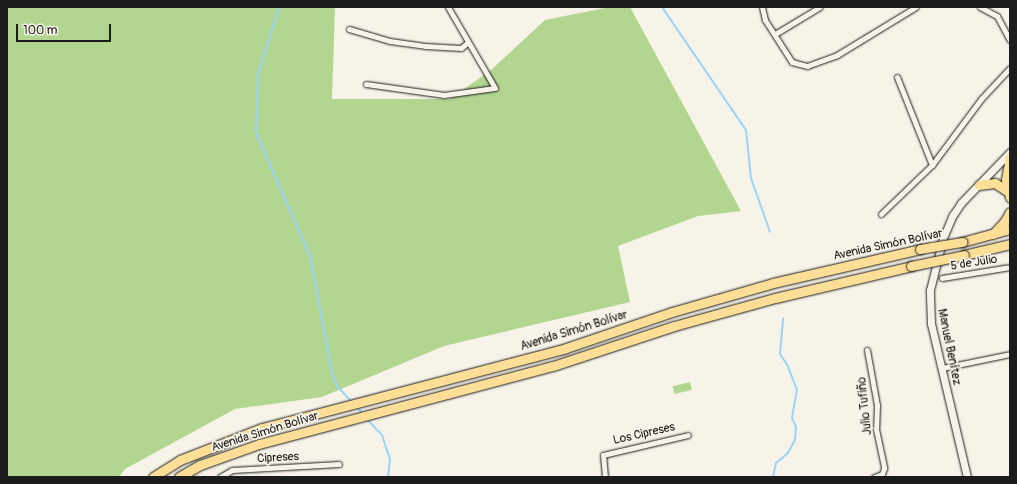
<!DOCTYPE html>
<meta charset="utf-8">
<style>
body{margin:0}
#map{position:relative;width:1017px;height:484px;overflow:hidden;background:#f7f3e8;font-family:Pangolin,sans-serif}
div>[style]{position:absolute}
.green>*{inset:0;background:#b2d690;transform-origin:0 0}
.stream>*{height:2px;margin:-1px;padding:0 1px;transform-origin:1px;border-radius:1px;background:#9ad4fa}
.roads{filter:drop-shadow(0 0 1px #1c1c1c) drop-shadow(0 0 1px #1c1c1c)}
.street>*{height:5px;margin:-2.5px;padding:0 2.5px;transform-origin:2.5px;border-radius:2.5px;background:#f7f3e8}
.secondary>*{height:7px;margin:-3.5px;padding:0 3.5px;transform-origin:3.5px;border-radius:3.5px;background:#f7f3e8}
.highway>*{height:9px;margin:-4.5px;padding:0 4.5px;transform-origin:4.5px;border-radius:4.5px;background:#fdde96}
.bridges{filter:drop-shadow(0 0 1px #1c1c1c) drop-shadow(0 0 1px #1c1c1c)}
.highway-bridge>*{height:9px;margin:-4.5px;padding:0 4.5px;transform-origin:4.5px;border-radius:4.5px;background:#fdde96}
span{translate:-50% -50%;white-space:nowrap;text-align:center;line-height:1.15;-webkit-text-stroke:3.5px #f7f3e8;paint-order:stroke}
.street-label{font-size:12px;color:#1c1c1c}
.frame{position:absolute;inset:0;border:8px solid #1c1c1c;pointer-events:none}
.scale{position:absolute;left:16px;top:24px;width:95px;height:18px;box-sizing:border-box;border:2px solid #1c1c1c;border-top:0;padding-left:5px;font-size:12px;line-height:14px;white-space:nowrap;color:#1c1c1c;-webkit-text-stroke:3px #f7f3e8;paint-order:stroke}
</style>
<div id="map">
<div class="green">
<i style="clip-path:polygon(7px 7px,335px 7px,332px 99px,450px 99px,491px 70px,545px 20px,610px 7px,630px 7px,741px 211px,698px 216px,618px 246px,630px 302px,444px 346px,322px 397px,235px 409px,125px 469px,119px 477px,7px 477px)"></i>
<i style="left:690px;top:382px;width:8px;height:18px;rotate:76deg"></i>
</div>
<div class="stream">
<i style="left:279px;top:7px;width:70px;rotate:107.4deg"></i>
<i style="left:258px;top:74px;width:59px;rotate:91.9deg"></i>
<i style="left:256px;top:133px;width:134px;rotate:66.3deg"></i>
<i style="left:310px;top:256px;width:118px;rotate:79.3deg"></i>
<i style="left:332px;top:372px;width:15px;rotate:70deg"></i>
<i style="left:337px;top:386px;width:21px;rotate:47deg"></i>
<i style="left:662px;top:7px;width:149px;rotate:55.7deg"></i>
<i style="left:746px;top:130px;width:48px;rotate:84.1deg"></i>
<i style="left:751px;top:178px;width:57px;rotate:70.6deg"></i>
<i style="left:357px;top:407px;width:9px;rotate:49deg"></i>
<i style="left:367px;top:419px;width:22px;rotate:47deg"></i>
<i style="left:382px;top:435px;width:25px;rotate:72deg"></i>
<i style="left:390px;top:459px;width:18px;rotate:96deg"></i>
<i style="left:773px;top:477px;width:14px;rotate:-78deg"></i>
<i style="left:776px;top:463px;width:16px;rotate:-40deg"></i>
<i style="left:788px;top:453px;width:15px;rotate:-62deg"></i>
<i style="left:795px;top:440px;width:13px;rotate:-86deg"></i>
<i style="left:796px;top:427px;width:10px;rotate:-114deg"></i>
<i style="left:792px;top:418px;width:28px;rotate:-80deg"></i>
<i style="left:797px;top:390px;width:26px;rotate:-111deg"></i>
<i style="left:788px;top:366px;width:14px;rotate:-124deg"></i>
<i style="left:780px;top:354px;width:36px;rotate:-85deg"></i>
</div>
<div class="roads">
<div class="street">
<i style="left:762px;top:7px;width:13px;rotate:77deg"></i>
<i style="left:765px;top:20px;width:50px;rotate:57.3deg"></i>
<i style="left:792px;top:62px;width:16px;rotate:15deg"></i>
<i style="left:807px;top:66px;width:32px;rotate:-20deg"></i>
<i style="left:837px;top:55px;width:92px;rotate:-31.3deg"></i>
<i style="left:980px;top:7px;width:19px;rotate:28deg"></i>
<i style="left:997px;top:16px;width:27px;rotate:62deg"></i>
<i style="left:349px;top:29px;width:43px;rotate:16.3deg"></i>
<i style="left:390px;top:41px;width:35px;rotate:8deg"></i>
<i style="left:425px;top:46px;width:36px;rotate:3deg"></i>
<i style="left:461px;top:48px;width:8px;rotate:-40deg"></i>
<i style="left:775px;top:34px;width:52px;rotate:-31deg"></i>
<i style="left:897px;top:77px;width:95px;rotate:68.3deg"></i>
<i style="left:366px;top:84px;width:79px;rotate:8deg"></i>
<i style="left:444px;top:95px;width:51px;rotate:-7.8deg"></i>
<i style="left:495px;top:88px;width:94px;rotate:-120.1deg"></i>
<i style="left:881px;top:214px;width:71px;rotate:-43.9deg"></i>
<i style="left:932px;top:165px;width:82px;rotate:-53.4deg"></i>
<i style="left:981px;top:99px;width:42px;rotate:-46.9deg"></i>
<i style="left:942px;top:278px;width:69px;rotate:-9.2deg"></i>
<i style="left:867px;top:350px;width:56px;rotate:79.7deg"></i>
<i style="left:877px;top:405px;width:24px;rotate:92deg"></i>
<i style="left:876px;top:429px;width:40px;rotate:78deg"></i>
<i style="left:884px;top:468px;width:6px;rotate:108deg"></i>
<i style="left:882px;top:474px;width:9px;rotate:159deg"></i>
<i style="left:942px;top:368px;width:69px;rotate:-11.6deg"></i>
<i style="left:220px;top:477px;width:14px;rotate:-30deg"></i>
<i style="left:232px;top:470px;width:107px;rotate:-3.2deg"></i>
<i style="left:605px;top:477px;width:22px;rotate:-95deg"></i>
<i style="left:603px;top:455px;width:87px;rotate:-13.2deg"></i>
</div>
<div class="secondary">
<i style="left:967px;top:477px;width:157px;rotate:-103.2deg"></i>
<i style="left:931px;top:324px;width:34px;rotate:-92deg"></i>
<i style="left:930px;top:290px;width:54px;rotate:-76deg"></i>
<i style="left:943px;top:238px;width:25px;rotate:-67deg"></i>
<i style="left:953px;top:215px;width:14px;rotate:-56deg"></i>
<i style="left:961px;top:203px;width:71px;rotate:-46.1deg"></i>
</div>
<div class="highway">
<i style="left:1010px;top:157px;width:23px;rotate:100deg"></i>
<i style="left:1006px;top:180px;width:18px;rotate:77deg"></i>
<i style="left:979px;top:185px;width:16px;rotate:-7deg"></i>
<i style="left:995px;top:183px;width:14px;rotate:34deg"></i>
<i style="left:993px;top:234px;width:18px;rotate:-47deg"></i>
<i style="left:1005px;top:221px;width:10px;rotate:-61deg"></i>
<i style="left:962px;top:242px;width:50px;rotate:-15.2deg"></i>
<i style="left:964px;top:255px;width:47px;rotate:-13.4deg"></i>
<i style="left:153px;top:477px;width:32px;rotate:-32deg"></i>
<i style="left:180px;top:460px;width:88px;rotate:-21.3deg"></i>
<i style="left:262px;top:428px;width:314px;rotate:-14.7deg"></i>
<i style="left:566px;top:348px;width:112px;rotate:-18.8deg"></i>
<i style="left:672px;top:312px;width:105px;rotate:-16deg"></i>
<i style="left:773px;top:283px;width:151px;rotate:-13deg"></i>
<i style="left:179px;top:477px;width:24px;rotate:-30deg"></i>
<i style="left:200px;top:465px;width:63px;rotate:-19.6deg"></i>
<i style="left:259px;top:444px;width:304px;rotate:-14.9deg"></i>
<i style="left:553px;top:366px;width:127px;rotate:-18.3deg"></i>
<i style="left:674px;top:326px;width:105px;rotate:-15.5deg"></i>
<i style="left:775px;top:298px;width:140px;rotate:-13.2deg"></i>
</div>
</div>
<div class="bridges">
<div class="highway-bridge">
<i style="left:920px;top:249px;width:43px;rotate:-9.5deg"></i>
<i style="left:911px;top:266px;width:54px;rotate:-11.7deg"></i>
</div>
</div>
<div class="street-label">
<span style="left:888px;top:245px;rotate:-12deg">Avenida Simón Bolívar</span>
<span style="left:974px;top:263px;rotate:-9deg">5 de Julio</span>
<span style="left:574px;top:331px;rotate:-17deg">Avenida Simón Bolívar</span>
<span style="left:949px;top:347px;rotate:78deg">Manuel Benítez</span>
<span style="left:865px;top:406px;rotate:-96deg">Julio Tufiño</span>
<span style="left:265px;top:432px;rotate:-17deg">Avenida Simón Bolívar</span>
<span style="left:644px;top:434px;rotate:-13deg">Los Cipreses</span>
<span style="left:278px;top:458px;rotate:-3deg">Cipreses</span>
</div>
<div class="frame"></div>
<div class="scale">100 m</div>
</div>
